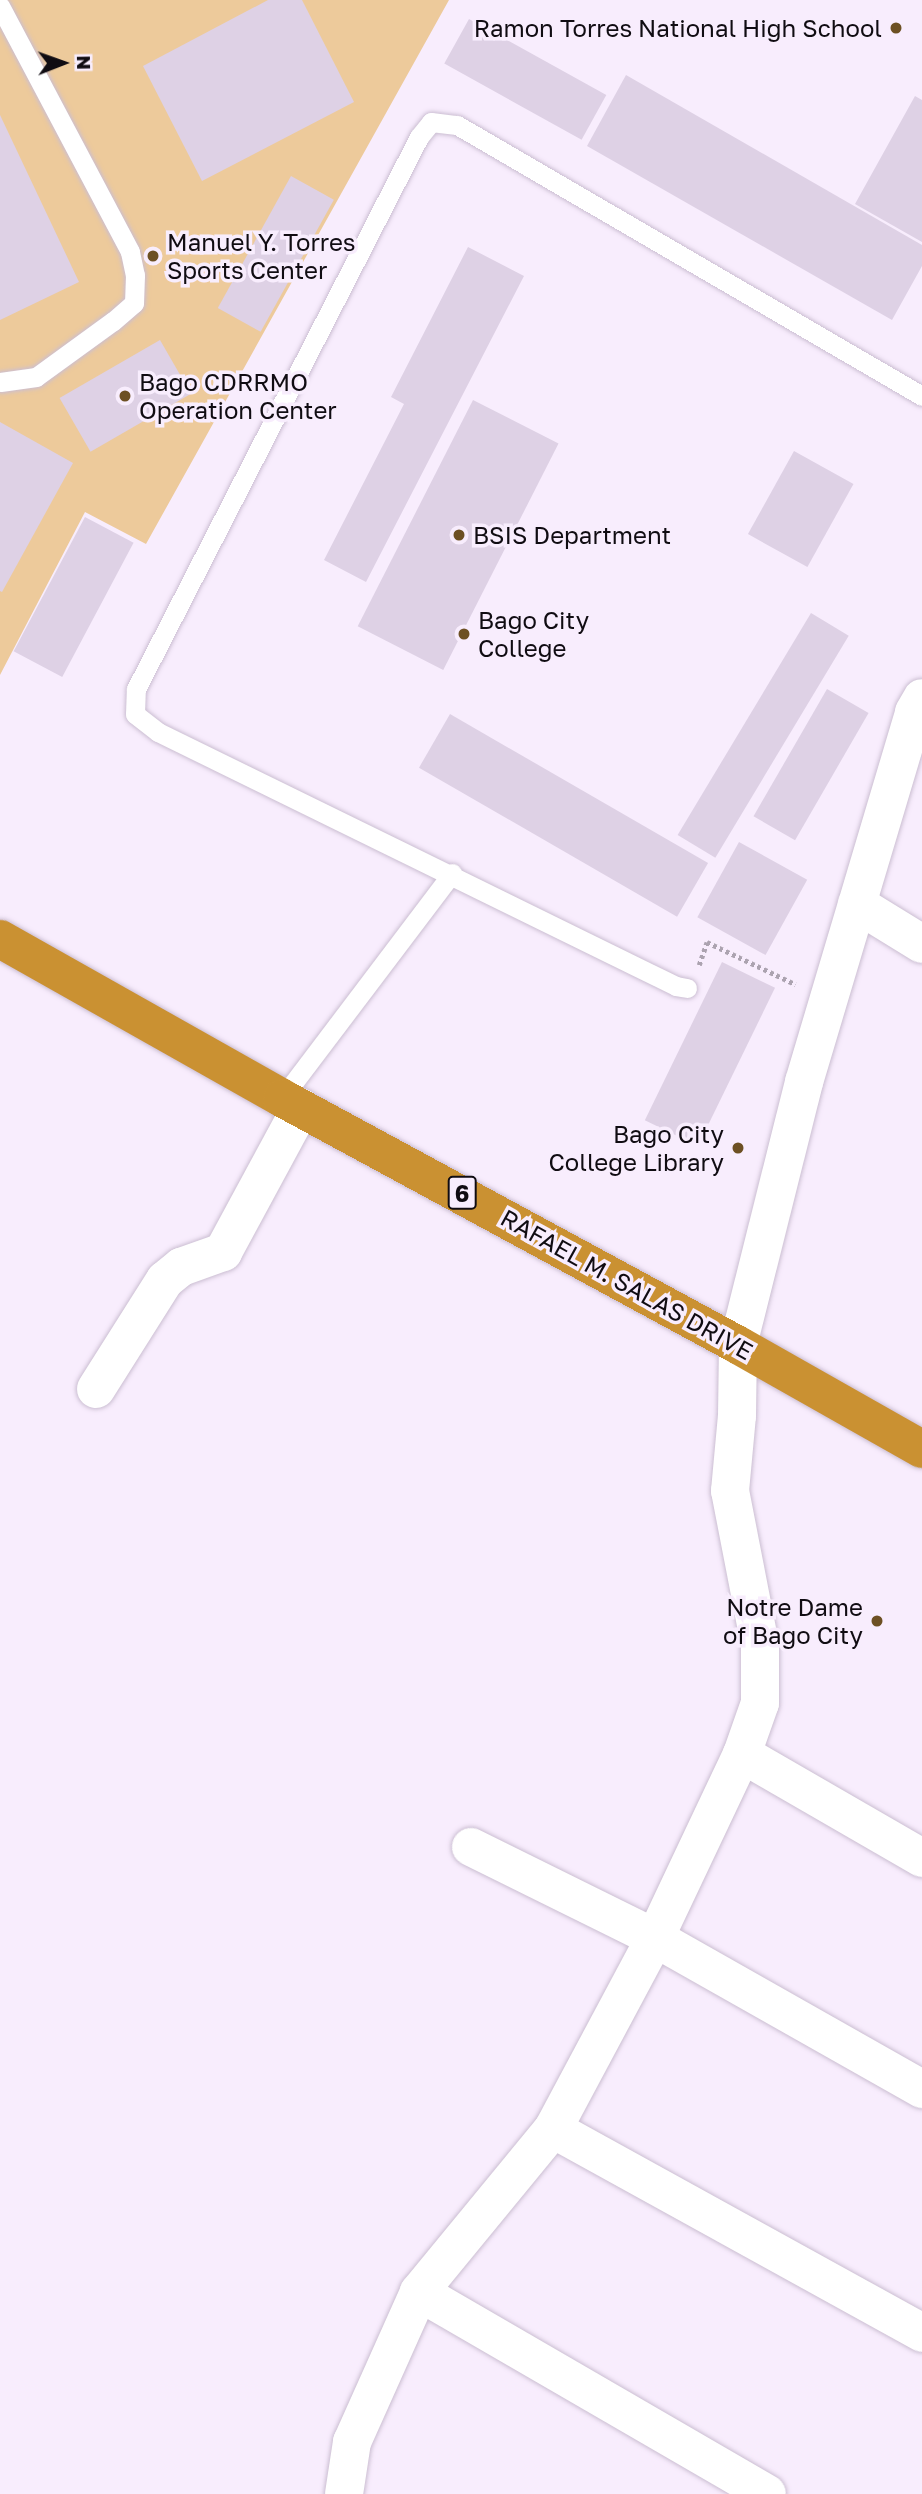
<!DOCTYPE html>
<style>
body{margin:0}
#map{position:relative;width:922px;height:2494px;overflow:hidden;background:#f8edfd;font-family:"Golos Text",sans-serif}
div>[style]{position:absolute}
.green>*{inset:0;background:#edca9b}
.building>*{inset:0;background:#ded1e5;transform-origin:0 0}
.path>*{height:4.5px;margin-top:-2.25px;transform-origin:0;background:repeating-linear-gradient(90deg,#aca3b0 0 3.5px,transparent 0 7px)}
.roads{filter:drop-shadow(0 0 2px #cbbed2) drop-shadow(0 0 2px #cbbed2)}
.lane>*{height:19px;margin:-9.5px;padding:0 9.5px;transform-origin:9.5px;border-radius:9.5px;background:#fff}
.street>*{height:38px;margin:-19px;padding:0 19px;transform-origin:19px;border-radius:19px;background:#fff}
.secondary>*{height:38px;margin:-19px;padding:0 19px;transform-origin:19px;border-radius:19px;background:#fff}
.highway>*{height:38px;margin:-19px;padding:0 19px;transform-origin:19px;border-radius:19px;background:#ca9132}
.dots>*{width:19px;height:19px;translate:-50% -50%;box-sizing:border-box;border:4px solid #f8edfd;border-radius:50%}
span{translate:-50% -50%;white-space:nowrap;text-align:center;line-height:1.15;-webkit-text-stroke:7px #f8edfd;paint-order:stroke}
.shield-label span{padding:2px 5px;background:#f8edfd;border:2px solid;border-radius:5px;-webkit-text-stroke-width:0}
.shield-label{font-size:23px;color:#100c12;font-weight:700}
.poi-label{font-size:24px;color:#100c12}
.right{translate:-100% -50%;text-align:right}
.left{translate:0 -50%;text-align:left}
.street-label{font-size:24px;color:#100c12}
.north{position:absolute;left:28px;top:28px;width:70px;height:70px;-webkit-text-stroke:5px #f8edfd;paint-order:stroke;rotate:89deg;font-size:19px;font-weight:700;line-height:28px;text-align:center;color:#100c12}
.north::after{content:'';display:block;margin:auto;width:24px;height:32px;background:#100c12;clip-path:polygon(50% 0,100% 100%,50% 72%,0 100%)}
</style>
<div id="map">
<div class="green">
<i style="clip-path:polygon(0 0,449px 0,146px 544px,85px 512px,0 675px)"></i>
</div>
<div class="building">
<i style="clip-path:polygon(268px 0,302px 0,354px 102px,202px 181px,143px 66px)"></i>
<i style="left:469px;top:19px;width:157px;height:51px;rotate:29deg"></i>
<i style="clip-path:polygon(626px 75px,922px 245px,922px 266px,892px 320px,587px 146px)"></i>
<i style="clip-path:polygon(915px 96px,922px 100px,922px 242px,855px 204px)"></i>
<i style="clip-path:polygon(0 115px,79px 282px,0 320px)"></i>
<i style="left:291px;top:176px;width:49px;height:151px;rotate:29deg"></i>
<i style="clip-path:polygon(468px 247px,524px 276px,366px 582px,324px 560px,404px 404px,391px 397px)"></i>
<i style="left:160px;top:340px;width:62px;height:116px;rotate:60deg"></i>
<i style="left:473px;top:400px;width:96px;height:254px;rotate:27deg"></i>
<i style="clip-path:polygon(0 422px,73px 463px,2px 592px,0 591px)"></i>
<i style="left:794px;top:451px;width:68px;height:95px;rotate:29deg"></i>
<i style="left:85px;top:517px;width:55px;height:152px;rotate:28deg"></i>
<i style="left:811px;top:613px;width:44px;height:259px;rotate:31deg"></i>
<i style="left:827px;top:689px;width:48px;height:147px;rotate:30deg"></i>
<i style="left:450px;top:714px;width:298px;height:62px;rotate:30deg"></i>
<i style="left:739px;top:842px;width:78px;height:86px;rotate:29deg"></i>
<i style="left:722px;top:962px;width:59px;height:176px;rotate:26deg"></i>
</div>
<div class="path">
<i style="left:699px;top:965px;width:24px;rotate:-71deg"></i>
<i style="left:707px;top:942px;width:98px;rotate:25.5deg"></i>
</div>
<div class="roads">
<div class="lane">
<i style="left:0;top:6px;width:278px;rotate:62.1deg"></i>
<i style="left:130px;top:252px;width:24px;rotate:78deg"></i>
<i style="left:135px;top:275px;width:28px;rotate:92deg"></i>
<i style="left:134px;top:303px;width:28px;rotate:139deg"></i>
<i style="left:113px;top:321px;width:95px;rotate:144deg"></i>
<i style="left:36px;top:377px;width:36px;rotate:172deg"></i>
<i style="left:687px;top:988px;width:11px;rotate:-170deg"></i>
<i style="left:676px;top:986px;width:577px;rotate:-153.88deg"></i>
<i style="left:158px;top:732px;width:29px;rotate:-142deg"></i>
<i style="left:135px;top:714px;width:25px;rotate:-88deg"></i>
<i style="left:136px;top:689px;width:620px;rotate:-62.86deg"></i>
<i style="left:419px;top:137px;width:19px;rotate:-51deg"></i>
<i style="left:431px;top:122px;width:26px;rotate:7deg"></i>
<i style="left:457px;top:125px;width:538px;rotate:30.23deg"></i>
<i style="left:282px;top:1098px;width:282px;rotate:-52.9deg"></i>
</div>
<div class="street">
<i style="left:857px;top:904px;width:76px;rotate:31.6deg"></i>
<i style="left:96px;top:1389px;width:129px;rotate:-57.7deg"></i>
<i style="left:165px;top:1280px;width:21px;rotate:-39deg"></i>
<i style="left:181px;top:1267px;width:45px;rotate:-19.7deg"></i>
<i style="left:223px;top:1252px;width:164px;rotate:-61.6deg"></i>
<i style="left:742px;top:1754px;width:208px;rotate:30deg"></i>
<i style="left:471px;top:1847px;width:205px;rotate:26.3deg"></i>
<i style="left:655px;top:1938px;width:307px;rotate:29.5deg"></i>
<i style="left:553px;top:2129px;width:422px;rotate:28.9deg"></i>
<i style="left:419px;top:2292px;width:402px;rotate:30.1deg"></i>
<i style="left:344px;top:2494px;width:53px;rotate:-81.3deg"></i>
<i style="left:352px;top:2442px;width:164px;rotate:-65.9deg"></i>
<i style="left:419px;top:2292px;width:211px;rotate:-50.6deg"></i>
<i style="left:553px;top:2129px;width:217px;rotate:-61.9deg"></i>
<i style="left:655px;top:1938px;width:204px;rotate:-64.7deg"></i>
<i style="left:742px;top:1754px;width:54px;rotate:-70.6deg"></i>
<i style="left:760px;top:1703px;width:58px;rotate:-90deg"></i>
<i style="left:760px;top:1645px;width:157px;rotate:-101deg"></i>
<i style="left:730px;top:1491px;width:75px;rotate:-84.7deg"></i>
<i style="left:737px;top:1416px;width:71px;rotate:-89.2deg"></i>
</div>
<div class="secondary">
<i style="left:738px;top:1345px;width:271px;rotate:-75.9deg"></i>
<i style="left:804px;top:1082px;width:386px;rotate:-73.4deg"></i>
<i style="left:914px;top:712px;width:16px;rotate:-60deg"></i>
</div>
<div class="highway">
<i style="left:0;top:939px;width:324px;rotate:29.4deg"></i>
<i style="left:282px;top:1098px;width:519px;rotate:28.44deg"></i>
<i style="left:738px;top:1345px;width:211px;rotate:29.5deg"></i>
</div>
</div>
<div class="dots">
<i style="left:896px;top:28px;background:#6d5023"></i>
<i style="left:153px;top:256px;background:#6d5023"></i>
<i style="left:125px;top:396px;background:#6d5023"></i>
<i style="left:459px;top:535px;background:#6d5023"></i>
<i style="left:464px;top:634px;background:#6d5023"></i>
<i style="left:738px;top:1148px;background:#6d5023"></i>
<i style="left:877px;top:1621px;background:#6d5023"></i>
</div>
<div class="shield-label">
<span style="left:462px;top:1193px">6</span>
</div>
<div class="poi-label">
<span class="right" style="left:882px;top:28px">Ramon Torres National High School</span>
<span class="left" style="left:167px;top:256px">Manuel Y. Torres<br>Sports Center</span>
<span class="left" style="left:139px;top:396px">Bago CDRRMO<br>Operation Center</span>
<span class="left" style="left:473px;top:535px">BSIS Department</span>
<span class="left" style="left:478px;top:634px">Bago City<br>College</span>
<span class="right" style="left:724px;top:1148px">Bago City<br>College Library</span>
<span class="right" style="left:863px;top:1621px">Notre Dame<br>of Bago City</span>
</div>
<div class="street-label">
<span style="left:627px;top:1284px;rotate:29deg">RAFAEL M. SALAS DRIVE</span>
</div>
<div class="north">N</div>
</div>
